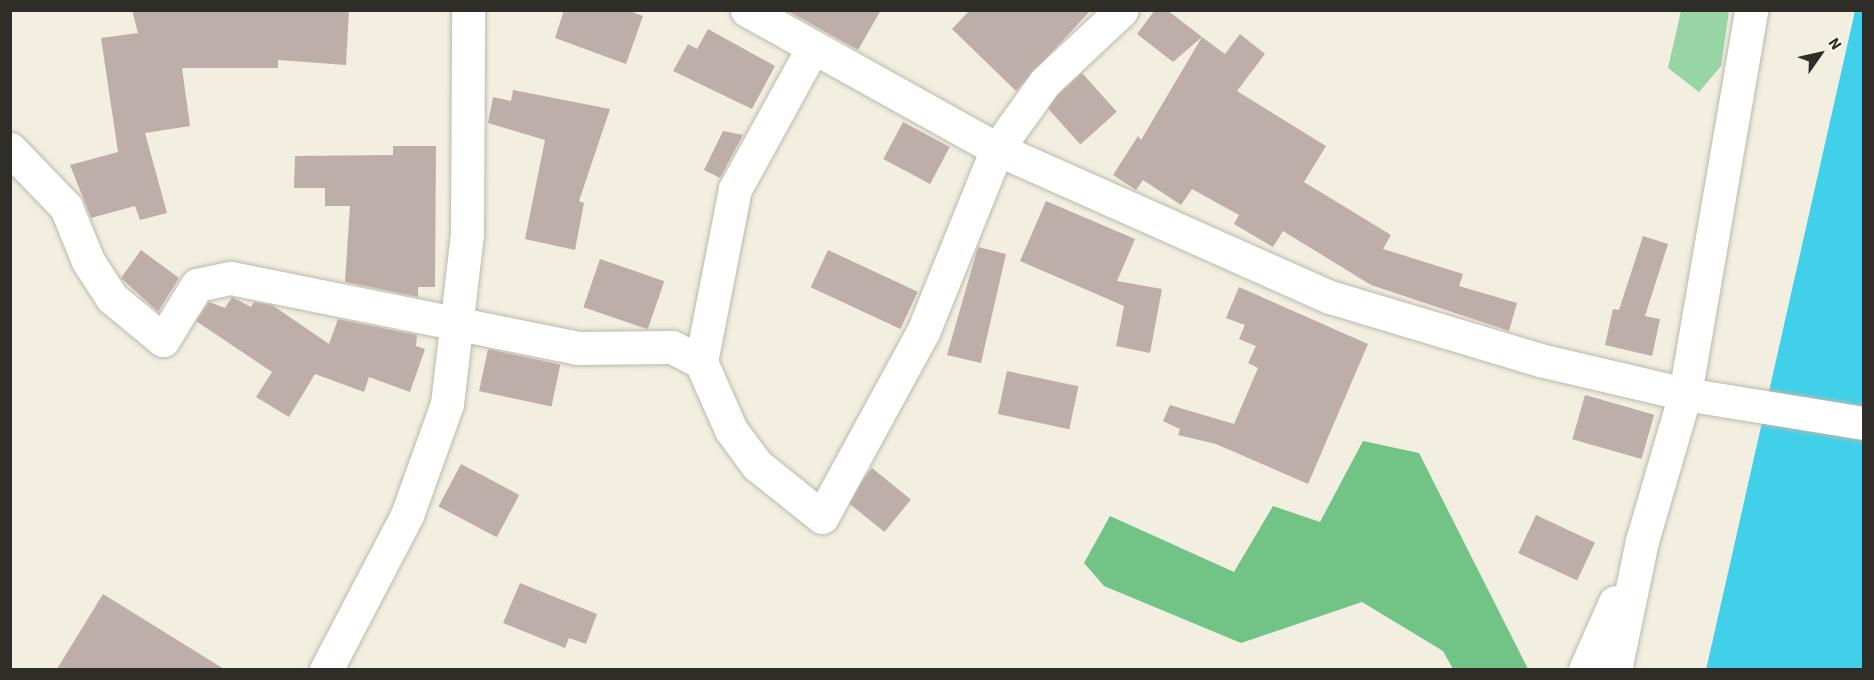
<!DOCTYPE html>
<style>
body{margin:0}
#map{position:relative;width:1874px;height:680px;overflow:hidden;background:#f2eee0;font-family:"Source Sans 3",sans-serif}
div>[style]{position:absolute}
.green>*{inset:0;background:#97d5a4}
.forest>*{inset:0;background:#71c485}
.water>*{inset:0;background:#41d0e9}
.building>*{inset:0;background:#beaea9;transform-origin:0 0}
.roads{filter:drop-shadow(0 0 2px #bcb9ab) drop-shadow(0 0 2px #bcb9ab)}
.minor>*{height:33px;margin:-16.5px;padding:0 16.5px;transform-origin:16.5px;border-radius:16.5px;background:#fff}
span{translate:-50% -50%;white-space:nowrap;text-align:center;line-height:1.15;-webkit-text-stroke:5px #fffced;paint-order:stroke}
.frame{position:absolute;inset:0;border:12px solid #2e2d27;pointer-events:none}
.north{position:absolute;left:1790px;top:24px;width:60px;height:60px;-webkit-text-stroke:4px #fffced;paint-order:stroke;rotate:56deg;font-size:16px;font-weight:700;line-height:24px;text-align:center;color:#2e2d27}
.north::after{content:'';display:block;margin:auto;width:21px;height:27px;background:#2e2d27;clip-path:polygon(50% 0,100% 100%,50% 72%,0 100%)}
</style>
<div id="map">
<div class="green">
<i style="clip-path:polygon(1681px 11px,1729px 11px,1721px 66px,1699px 92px,1668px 68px)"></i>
</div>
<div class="forest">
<i style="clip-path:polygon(1363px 441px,1419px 453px,1528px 669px,1453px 669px,1443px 651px,1362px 602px,1241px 643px,1104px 586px,1084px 563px,1110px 516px,1234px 572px,1273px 506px,1320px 522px)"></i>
</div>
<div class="water">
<i style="clip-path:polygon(1855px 11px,1863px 11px,1863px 669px,1706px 670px)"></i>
</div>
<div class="building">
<i style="clip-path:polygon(132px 10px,349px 10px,346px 65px,278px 60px,278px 68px,182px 68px,190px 126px,145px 133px,167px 213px,140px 220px,135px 206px,91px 218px,70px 165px,118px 152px,101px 38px,138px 33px)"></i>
<i style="clip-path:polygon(564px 10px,627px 10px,643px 16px,626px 64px,555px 38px)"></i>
<i style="clip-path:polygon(786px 10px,881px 10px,858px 50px)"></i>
<i style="clip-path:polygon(970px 10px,1091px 10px,1016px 91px,952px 29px)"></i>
<i style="clip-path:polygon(1155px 10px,1167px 10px,1202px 37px,1173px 62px,1137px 34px)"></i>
<i style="clip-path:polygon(708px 29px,775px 66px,752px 109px,673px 71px,688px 44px,697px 49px)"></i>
<i style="clip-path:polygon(1240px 34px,1265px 54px,1237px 91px,1326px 146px,1304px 182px,1391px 235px,1383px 249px,1463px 274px,1459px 286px,1517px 303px,1509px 331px,1371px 285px,1283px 231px,1273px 247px,1234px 224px,1239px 215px,1192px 189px,1181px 205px,1143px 180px,1136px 190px,1113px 175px,1138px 136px,1141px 140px,1202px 37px,1225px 54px)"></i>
<i style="left:1082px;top:73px;width:52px;height:49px;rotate:48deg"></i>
<i style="clip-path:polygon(513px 90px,610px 109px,579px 201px,584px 203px,575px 250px,525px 239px,545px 140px,488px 123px,493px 97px,511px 101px)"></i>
<i style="left:903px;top:122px;width:53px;height:42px;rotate:28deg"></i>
<i style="clip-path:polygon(723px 131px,743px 135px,720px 178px,704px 170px)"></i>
<i style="clip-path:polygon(393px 146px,436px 146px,435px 287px,418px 287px,418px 297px,345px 282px,350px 206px,325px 206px,325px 188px,294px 188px,295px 156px,393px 155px)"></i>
<i style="clip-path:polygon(1046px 201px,1135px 239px,1117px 281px,1162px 289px,1150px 353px,1116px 346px,1124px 306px,1020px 261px)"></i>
<i style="clip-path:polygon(1643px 236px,1668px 244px,1645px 316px,1660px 319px,1652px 356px,1605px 345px,1613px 309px,1619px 310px)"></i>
<i style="clip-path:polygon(978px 247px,1006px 254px,981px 363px,947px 355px)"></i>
<i style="clip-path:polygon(141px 250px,179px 278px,158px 312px,121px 278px)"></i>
<i style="left:828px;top:250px;width:99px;height:41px;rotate:25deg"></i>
<i style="left:600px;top:259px;width:68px;height:51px;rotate:19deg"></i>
<i style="clip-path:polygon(1239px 287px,1368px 344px,1308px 484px,1216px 444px,1178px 435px,1180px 429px,1163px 421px,1170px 405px,1234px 424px,1258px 368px,1248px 363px,1256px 346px,1239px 339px,1245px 325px,1226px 318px)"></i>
<i style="clip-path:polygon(232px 297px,251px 307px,254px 302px,272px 305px,329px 344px,338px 319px,417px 335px,416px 346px,425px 349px,410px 392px,369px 377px,364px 392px,315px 374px,289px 417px,256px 397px,272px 372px,196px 321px,209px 302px,225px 308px)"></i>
<i style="left:488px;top:349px;width:74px;height:43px;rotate:12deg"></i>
<i style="left:1007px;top:371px;width:73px;height:44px;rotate:12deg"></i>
<i style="left:1585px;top:395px;width:72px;height:46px;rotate:16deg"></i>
<i style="left:461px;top:464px;width:66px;height:48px;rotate:28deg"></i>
<i style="left:872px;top:468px;width:50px;height:42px;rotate:39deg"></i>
<i style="left:1536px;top:515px;width:65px;height:42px;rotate:25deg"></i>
<i style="clip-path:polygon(520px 583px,597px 614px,586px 644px,569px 638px,565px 648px,503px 623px)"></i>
<i style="clip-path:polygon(103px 594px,224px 669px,57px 669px)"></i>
</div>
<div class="roads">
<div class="minor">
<i style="left:747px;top:10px;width:286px;rotate:29.1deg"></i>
<i style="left:997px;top:149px;width:364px;rotate:24deg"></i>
<i style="left:1330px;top:297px;width:219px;rotate:16.7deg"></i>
<i style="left:1540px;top:360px;width:149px;rotate:13.2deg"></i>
<i style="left:1685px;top:394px;width:181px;rotate:9.2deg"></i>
<i style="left:10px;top:149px;width:81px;rotate:46deg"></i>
<i style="left:66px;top:207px;width:58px;rotate:67.8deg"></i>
<i style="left:88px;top:261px;width:44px;rotate:57deg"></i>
<i style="left:112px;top:298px;width:66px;rotate:39.5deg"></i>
<i style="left:163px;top:340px;width:65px;rotate:-58.3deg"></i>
<i style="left:197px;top:285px;width:35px;rotate:-12deg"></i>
<i style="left:231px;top:278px;width:353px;rotate:11.4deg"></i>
<i style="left:577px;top:348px;width:95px;rotate:-0.6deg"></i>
<i style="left:672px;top:347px;width:33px;rotate:27deg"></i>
<i style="left:701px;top:362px;width:74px;rotate:66.2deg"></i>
<i style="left:731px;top:430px;width:44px;rotate:53.4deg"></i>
<i style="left:757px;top:465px;width:83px;rotate:38.7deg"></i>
<i style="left:822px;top:517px;width:211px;rotate:-61.4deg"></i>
<i style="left:923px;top:332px;width:197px;rotate:-68deg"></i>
<i style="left:997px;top:149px;width:82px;rotate:-54.4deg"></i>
<i style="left:1045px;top:82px;width:105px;rotate:-43.1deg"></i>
<i style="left:701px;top:362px;width:176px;rotate:-78.9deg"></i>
<i style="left:735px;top:189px;width:162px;rotate:-61.2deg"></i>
<i style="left:326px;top:670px;width:175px;rotate:-62.4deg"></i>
<i style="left:407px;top:515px;width:118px;rotate:-70.2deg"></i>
<i style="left:447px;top:404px;width:171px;rotate:-83.3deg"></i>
<i style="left:467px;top:234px;width:224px;rotate:-89.7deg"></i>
<i style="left:1585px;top:670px;width:74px;rotate:-66.2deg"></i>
<i style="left:1615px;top:670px;width:132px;rotate:-78.2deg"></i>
<i style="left:1642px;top:541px;width:153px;rotate:-73.7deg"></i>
<i style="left:1685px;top:394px;width:390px;rotate:-80.2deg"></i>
</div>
</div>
<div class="frame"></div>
<div class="north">N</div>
</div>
